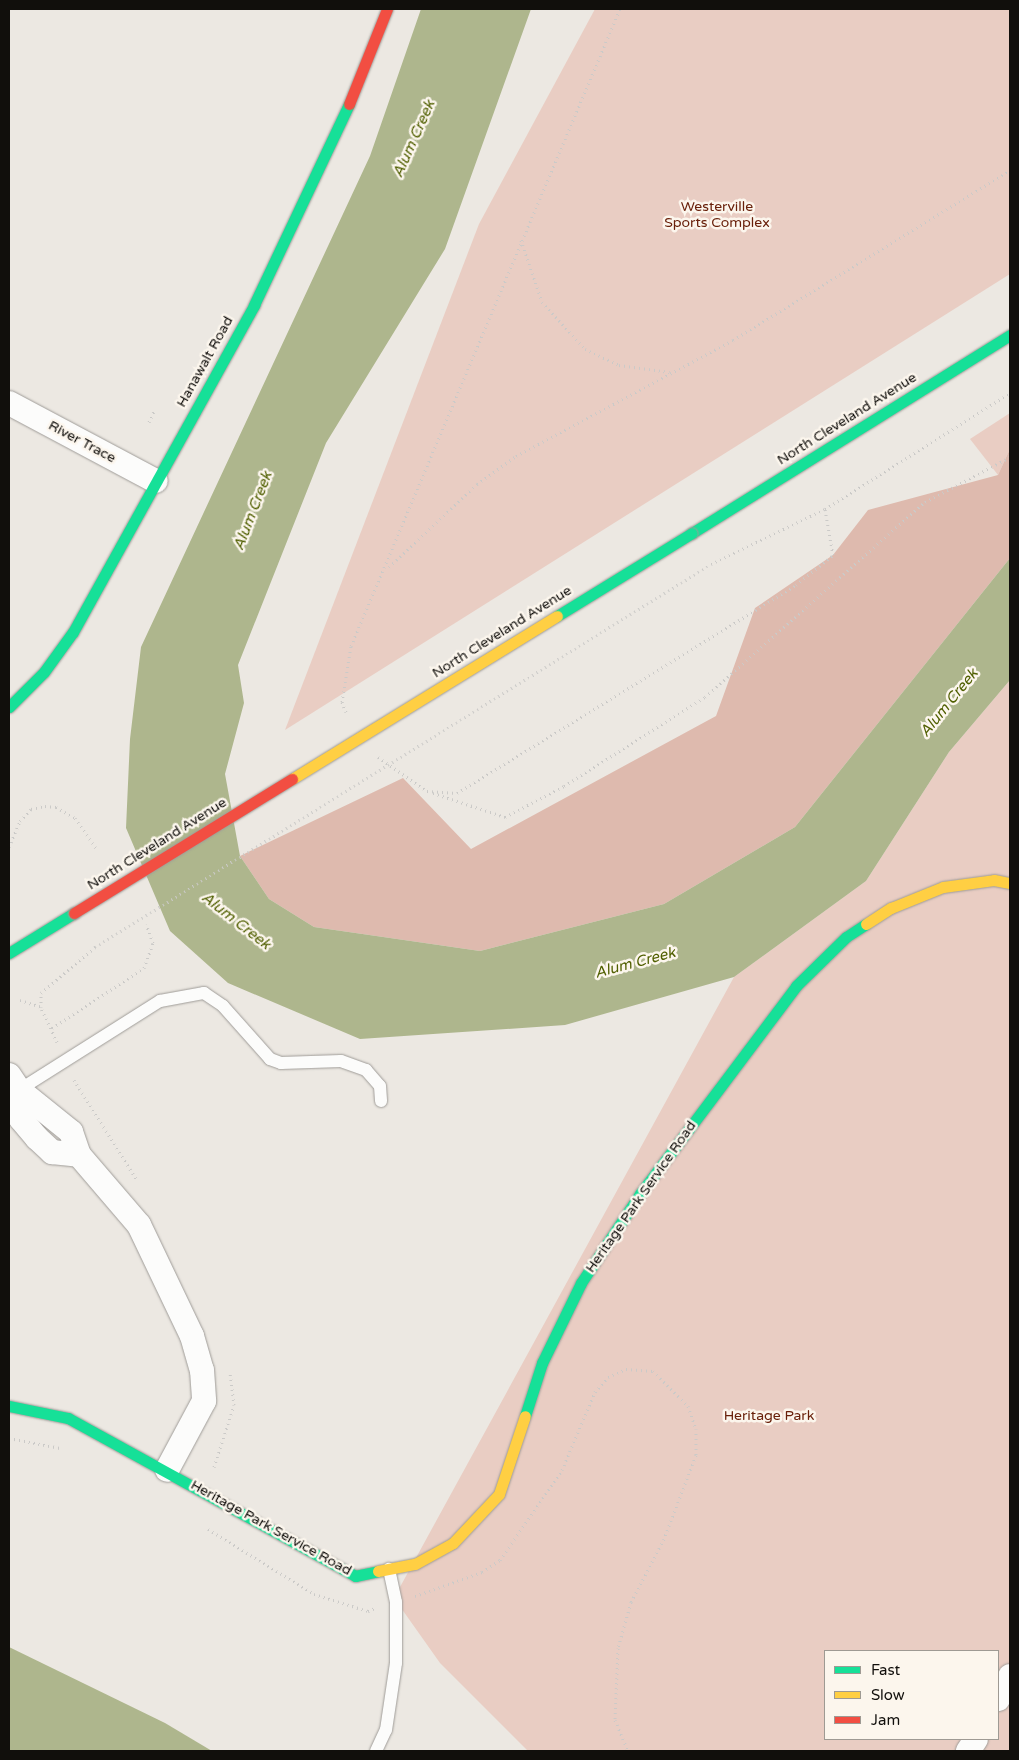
<!DOCTYPE html>
<style>
body{margin:0}
#map{position:relative;width:1019px;height:1760px;overflow:hidden;background:#ece8e2;font-family:"Varela Round",sans-serif}
div>[style]{position:absolute}
.green>*{inset:0;background:#e9cdc3}
.forest>*{inset:0;background:#debaae}
.water>*{inset:0;background:#aeb68d}
.path>*{height:3px;margin-top:-1.5px;transform-origin:0;background:repeating-linear-gradient(90deg,#cbcac8 0 1px,transparent 0 5px)}
.roads{filter:drop-shadow(0 0 1px #9f9c98) drop-shadow(0 0 1px #9f9c98)}
.lane>*{height:12px;margin:-6px;padding:0 6px;transform-origin:6px;border-radius:6px;background:#fcfcfb}
.street>*{height:24px;margin:-12px;padding:0 12px;transform-origin:12px;border-radius:12px;background:#fcfcfb}
.fast>*{height:11px;margin:-5.5px;padding:0 5.5px;transform-origin:5.5px;border-radius:5.5px;background:#16e098}
.slow>*{height:11px;margin:-5.5px;padding:0 5.5px;transform-origin:5.5px;border-radius:5.5px;background:#ffcf43}
.jam>*{height:11px;margin:-5.5px;padding:0 5.5px;transform-origin:5.5px;border-radius:5.5px;background:#f24e42}
.path-bridge>*{height:3px;margin-top:-1.5px;transform-origin:0;background:repeating-linear-gradient(90deg,#cbcac8 0 1px,transparent 0 5px)}
.bridges{filter:drop-shadow(0 0 1px #9f9c98) drop-shadow(0 0 1px #9f9c98)}
.fast-bridge>*{height:11px;margin:-5.5px;padding:0 5.5px;transform-origin:5.5px;border-radius:5.5px;background:#16e098}
.slow-bridge>*{height:11px;margin:-5.5px;padding:0 5.5px;transform-origin:5.5px;border-radius:5.5px;background:#ffcf43}
.jam-bridge>*{height:11px;margin:-5.5px;padding:0 5.5px;transform-origin:5.5px;border-radius:5.5px;background:#f24e42}
span{translate:-50% -50%;white-space:nowrap;text-align:center;line-height:1.15;-webkit-text-stroke:5px #fcf6ed;paint-order:stroke}
.park-label{font-size:14px;color:#69200a}
.street-label{font-size:14px;color:#110f0c}
.water-label{font-size:15px;color:#505f00;font-style:italic}
.frame{position:absolute;inset:0;border:10px solid #110f0c;pointer-events:none}
.legend{position:absolute;left:824px;top:1650px;width:175px;height:90px;box-sizing:border-box;background:#fcf6ed;border:1px solid #9e9a93;margin:0;padding:6px 9px;list-style:none;font-size:15px;color:#110f0c}
.legend li{display:flex;align-items:center;gap:10px;height:25px}
.legend b{width:25px;border:1px solid #9e9a93}
</style>
<div id="map">
<div class="green">
<i style="clip-path:polygon(595px 9px,1010px 9px,1010px 274px,285px 730px,479px 224px)"></i>
<i style="clip-path:polygon(1010px 413px,1010px 449px,998px 475px,970px 439px)"></i>
<i style="clip-path:polygon(evenodd,1010px 680px,1010px 1751px,528px 1751px,440px 1663px,394px 1598px,734px 977px,866px 881px,949px 752px,1010px 680px,825px 1651px,998px 1651px,998px 1739px,825px 1739px,825px 1651px)"></i>
</div>
<div class="forest">
<i style="clip-path:polygon(1010px 449px,1010px 558px,795px 827px,664px 904px,480px 951px,314px 927px,269px 899px,240px 856px,403px 778px,471px 849px,716px 716px,755px 608px,833px 555px,868px 510px,998px 475px)"></i>
</div>
<div class="water">
<i style="clip-path:polygon(421px 9px,531px 9px,445px 249px,326px 443px,238px 665px,244px 703px,225px 774px,240px 856px,269px 899px,314px 927px,480px 951px,664px 904px,795px 827px,1010px 558px,1010px 680px,949px 752px,866px 881px,734px 977px,565px 1025px,360px 1039px,228px 983px,170px 931px,126px 828px,130px 739px,141px 647px,370px 156px)"></i>
<i style="clip-path:polygon(9px 1647px,165px 1723px,212px 1751px,9px 1751px)"></i>
</div>
<div class="path">
<i style="left:521px;top:240px;width:65px;rotate:71.3deg"></i>
<i style="left:542px;top:302px;width:64px;rotate:47.5deg"></i>
<i style="left:585px;top:349px;width:38px;rotate:25deg"></i>
<i style="left:619px;top:365px;width:51px;rotate:7.8deg"></i>
<i style="left:149px;top:422px;width:14px;rotate:-65deg"></i>
<i style="left:711px;top:564px;width:127px;rotate:-25.8deg"></i>
<i style="left:825px;top:509px;width:218px;rotate:-32.1deg"></i>
<i style="left:389px;top:567px;width:121px;rotate:-43.3deg"></i>
<i style="left:477px;top:484px;width:48px;rotate:-35.7deg"></i>
<i style="left:516px;top:456px;width:246px;rotate:-28.1deg"></i>
<i style="left:733px;top:340px;width:325px;rotate:-31.5deg"></i>
<i style="left:346px;top:712px;width:11px;rotate:-112deg"></i>
<i style="left:342px;top:702px;width:57px;rotate:-80.9deg"></i>
<i style="left:351px;top:646px;width:691px;rotate:-67.11deg"></i>
<i style="left:378px;top:757px;width:60px;rotate:34.8deg"></i>
<i style="left:427px;top:791px;width:30px;rotate:4deg"></i>
<i style="left:457px;top:793px;width:398px;rotate:-31.5deg"></i>
<i style="left:796px;top:585px;width:48px;rotate:-39deg"></i>
<i style="left:833px;top:555px;width:47px;rotate:-99.9deg"></i>
<i style="left:433px;top:793px;width:76px;rotate:18.4deg"></i>
<i style="left:505px;top:817px;width:67px;rotate:-27.7deg"></i>
<i style="left:564px;top:786px;width:167px;rotate:-32.3deg"></i>
<i style="left:705px;top:697px;width:294px;rotate:-41.6deg"></i>
<i style="left:925px;top:502px;width:96px;rotate:-27.9deg"></i>
<i style="left:9px;top:847px;width:28px;rotate:-67deg"></i>
<i style="left:20px;top:821px;width:16px;rotate:-47deg"></i>
<i style="left:31px;top:809px;width:14px;rotate:-12deg"></i>
<i style="left:45px;top:806px;width:11px;rotate:5deg"></i>
<i style="left:56px;top:807px;width:22px;rotate:30deg"></i>
<i style="left:75px;top:818px;width:38px;rotate:55deg"></i>
<i style="left:20px;top:1000px;width:22px;rotate:18deg"></i>
<i style="left:52px;top:1028px;width:110px;rotate:-33.1deg"></i>
<i style="left:144px;top:968px;width:27px;rotate:-70deg"></i>
<i style="left:153px;top:943px;width:20px;rotate:-110deg"></i>
<i style="left:57px;top:1042px;width:38px;rotate:-115deg"></i>
<i style="left:41px;top:1007px;width:14px;rotate:-90deg"></i>
<i style="left:41px;top:993px;width:71px;rotate:-40.4deg"></i>
<i style="left:74px;top:1080px;width:118px;rotate:57.8deg"></i>
<i style="left:9px;top:1438px;width:52px;rotate:11.1deg"></i>
<i style="left:214px;top:1467px;width:65px;rotate:-72.1deg"></i>
<i style="left:234px;top:1405px;width:34px;rotate:-97deg"></i>
<i style="left:208px;top:1529px;width:124px;rotate:31.5deg"></i>
<i style="left:314px;top:1594px;width:57px;rotate:17.5deg"></i>
<i style="left:368px;top:1611px;width:8px;rotate:-23deg"></i>
<i style="left:415px;top:1596px;width:71px;rotate:-19.7deg"></i>
<i style="left:482px;top:1572px;width:22px;rotate:-34deg"></i>
<i style="left:500px;top:1560px;width:109px;rotate:-55.4deg"></i>
<i style="left:562px;top:1470px;width:85px;rotate:-67.1deg"></i>
<i style="left:595px;top:1392px;width:20px;rotate:-49deg"></i>
<i style="left:608px;top:1377px;width:20px;rotate:-24deg"></i>
<i style="left:626px;top:1369px;width:27px;rotate:4deg"></i>
<i style="left:653px;top:1371px;width:49px;rotate:45deg"></i>
<i style="left:688px;top:1406px;width:24px;rotate:71deg"></i>
<i style="left:696px;top:1429px;width:26px;rotate:90deg"></i>
<i style="left:696px;top:1455px;width:90px;rotate:110.9deg"></i>
<i style="left:664px;top:1539px;width:71px;rotate:117.6deg"></i>
<i style="left:631px;top:1602px;width:48px;rotate:105.8deg"></i>
<i style="left:618px;top:1648px;width:72px;rotate:92.4deg"></i>
<i style="left:615px;top:1720px;width:34px;rotate:67deg"></i>
</div>
<div class="roads">
<div class="lane">
<i style="left:19px;top:1090px;width:167px;rotate:-32.3deg"></i>
<i style="left:160px;top:1001px;width:45px;rotate:-10.3deg"></i>
<i style="left:204px;top:993px;width:23px;rotate:34deg"></i>
<i style="left:223px;top:1006px;width:71px;rotate:48.4deg"></i>
<i style="left:270px;top:1059px;width:12px;rotate:20deg"></i>
<i style="left:281px;top:1063px;width:60px;rotate:-1.9deg"></i>
<i style="left:341px;top:1061px;width:27px;rotate:20deg"></i>
<i style="left:366px;top:1070px;width:21px;rotate:49deg"></i>
<i style="left:380px;top:1086px;width:15px;rotate:86deg"></i>
<i style="left:376px;top:1751px;width:23px;rotate:-65deg"></i>
<i style="left:386px;top:1730px;width:68px;rotate:-81.5deg"></i>
<i style="left:396px;top:1663px;width:61px;rotate:-90deg"></i>
<i style="left:396px;top:1602px;width:34px;rotate:-102deg"></i>
</div>
<div class="street">
<i style="left:9px;top:403px;width:166px;rotate:28deg"></i>
<i style="left:9px;top:1075px;width:18px;rotate:56deg"></i>
<i style="left:19px;top:1090px;width:67px;rotate:38.9deg"></i>
<i style="left:71px;top:1132px;width:24px;rotate:71deg"></i>
<i style="left:79px;top:1155px;width:92px;rotate:49.4deg"></i>
<i style="left:139px;top:1225px;width:123px;rotate:64.5deg"></i>
<i style="left:192px;top:1336px;width:35px;rotate:74deg"></i>
<i style="left:202px;top:1370px;width:31px;rotate:86deg"></i>
<i style="left:204px;top:1401px;width:78px;rotate:118.2deg"></i>
<i style="left:19px;top:1090px;width:29px;rotate:86deg"></i>
<i style="left:21px;top:1119px;width:25px;rotate:50deg"></i>
<i style="left:37px;top:1138px;width:21px;rotate:43deg"></i>
<i style="left:52px;top:1152px;width:27px;rotate:6deg"></i>
<i style="left:998px;top:1699px;width:26px;rotate:-62deg"></i>
<i style="left:968px;top:1751px;width:14px;rotate:-56deg"></i>
</div>
<div class="fast">
<i style="left:692px;top:533px;width:375px;rotate:-31.9deg"></i>
<i style="left:9px;top:707px;width:49px;rotate:-45deg"></i>
<i style="left:44px;top:672px;width:49px;rotate:-54.1deg"></i>
<i style="left:73px;top:632px;width:374px;rotate:-61deg"></i>
<i style="left:254px;top:305px;width:222px;rotate:-64.7deg"></i>
<i style="left:9px;top:953px;width:76px;rotate:-31.6deg"></i>
<i style="left:9px;top:1406px;width:60px;rotate:11.5deg"></i>
<i style="left:68px;top:1418px;width:328px;rotate:28.8deg"></i>
<i style="left:355px;top:1576px;width:24px;rotate:-12deg"></i>
<i style="left:525px;top:1416px;width:56px;rotate:-72.2deg"></i>
<i style="left:542px;top:1363px;width:89px;rotate:-64deg"></i>
<i style="left:581px;top:1283px;width:107px;rotate:-56.5deg"></i>
<i style="left:640px;top:1194px;width:260px;rotate:-53.1deg"></i>
<i style="left:796px;top:986px;width:70px;rotate:-44.4deg"></i>
<i style="left:846px;top:937px;width:24px;rotate:-33deg"></i>
</div>
<div class="slow">
<i style="left:866px;top:924px;width:30px;rotate:-33deg"></i>
<i style="left:891px;top:908px;width:56px;rotate:-22deg"></i>
<i style="left:943px;top:887px;width:51px;rotate:-7.8deg"></i>
<i style="left:994px;top:880px;width:16px;rotate:11deg"></i>
<i style="left:378px;top:1571px;width:38px;rotate:-11deg"></i>
<i style="left:415px;top:1564px;width:43px;rotate:-28.9deg"></i>
<i style="left:453px;top:1543px;width:67px;rotate:-46.8deg"></i>
<i style="left:499px;top:1494px;width:82px;rotate:-71.6deg"></i>
</div>
<div class="jam">
<i style="left:349px;top:104px;width:102px;rotate:-68.2deg"></i>
</div>
</div>
<div class="path-bridge">
<i style="left:95px;top:947px;width:725px;rotate:-31.87deg"></i>
</div>
<div class="bridges">
<div class="fast-bridge">
<i style="left:557px;top:616px;width:158px;rotate:-31.6deg"></i>
</div>
<div class="slow-bridge">
<i style="left:292px;top:779px;width:311px;rotate:-31.6deg"></i>
</div>
<div class="jam-bridge">
<i style="left:74px;top:913px;width:256px;rotate:-31.6deg"></i>
</div>
</div>
<div class="park-label">
<span style="left:717px;top:215px">Westerville<br>Sports Complex</span>
<span style="left:769px;top:1416px">Heritage Park</span>
</div>
<div class="street-label">
<span style="left:205px;top:362px;rotate:-61deg">Hanawalt Road</span>
<span style="left:847px;top:419px;rotate:-32deg">North Cleveland Avenue</span>
<span style="left:82px;top:442px;rotate:28deg">River Trace</span>
<span style="left:502px;top:632px;rotate:-32deg">North Cleveland Avenue</span>
<span style="left:157px;top:844px;rotate:-32deg">North Cleveland Avenue</span>
<span style="left:641px;top:1197px;rotate:-55deg">Heritage Park Service Road</span>
<span style="left:271px;top:1528px;rotate:29deg">Heritage Park Service Road</span>
</div>
<div class="water-label">
<span style="left:414px;top:139px;rotate:-66deg">Alum Creek</span>
<span style="left:253px;top:511px;rotate:-69deg">Alum Creek</span>
<span style="left:949px;top:703px;rotate:-51deg">Alum Creek</span>
<span style="left:236px;top:921px;rotate:38deg">Alum Creek</span>
<span style="left:635px;top:963px;rotate:-15deg">Alum Creek</span>
</div>
<div class="frame"></div>
<ul class="legend">
<li><b style="height:6px;background:#16e098"></b>Fast</li>
<li><b style="height:6px;background:#ffcf43"></b>Slow</li>
<li><b style="height:6px;background:#f24e42"></b>Jam</li>
</ul>
</div>
